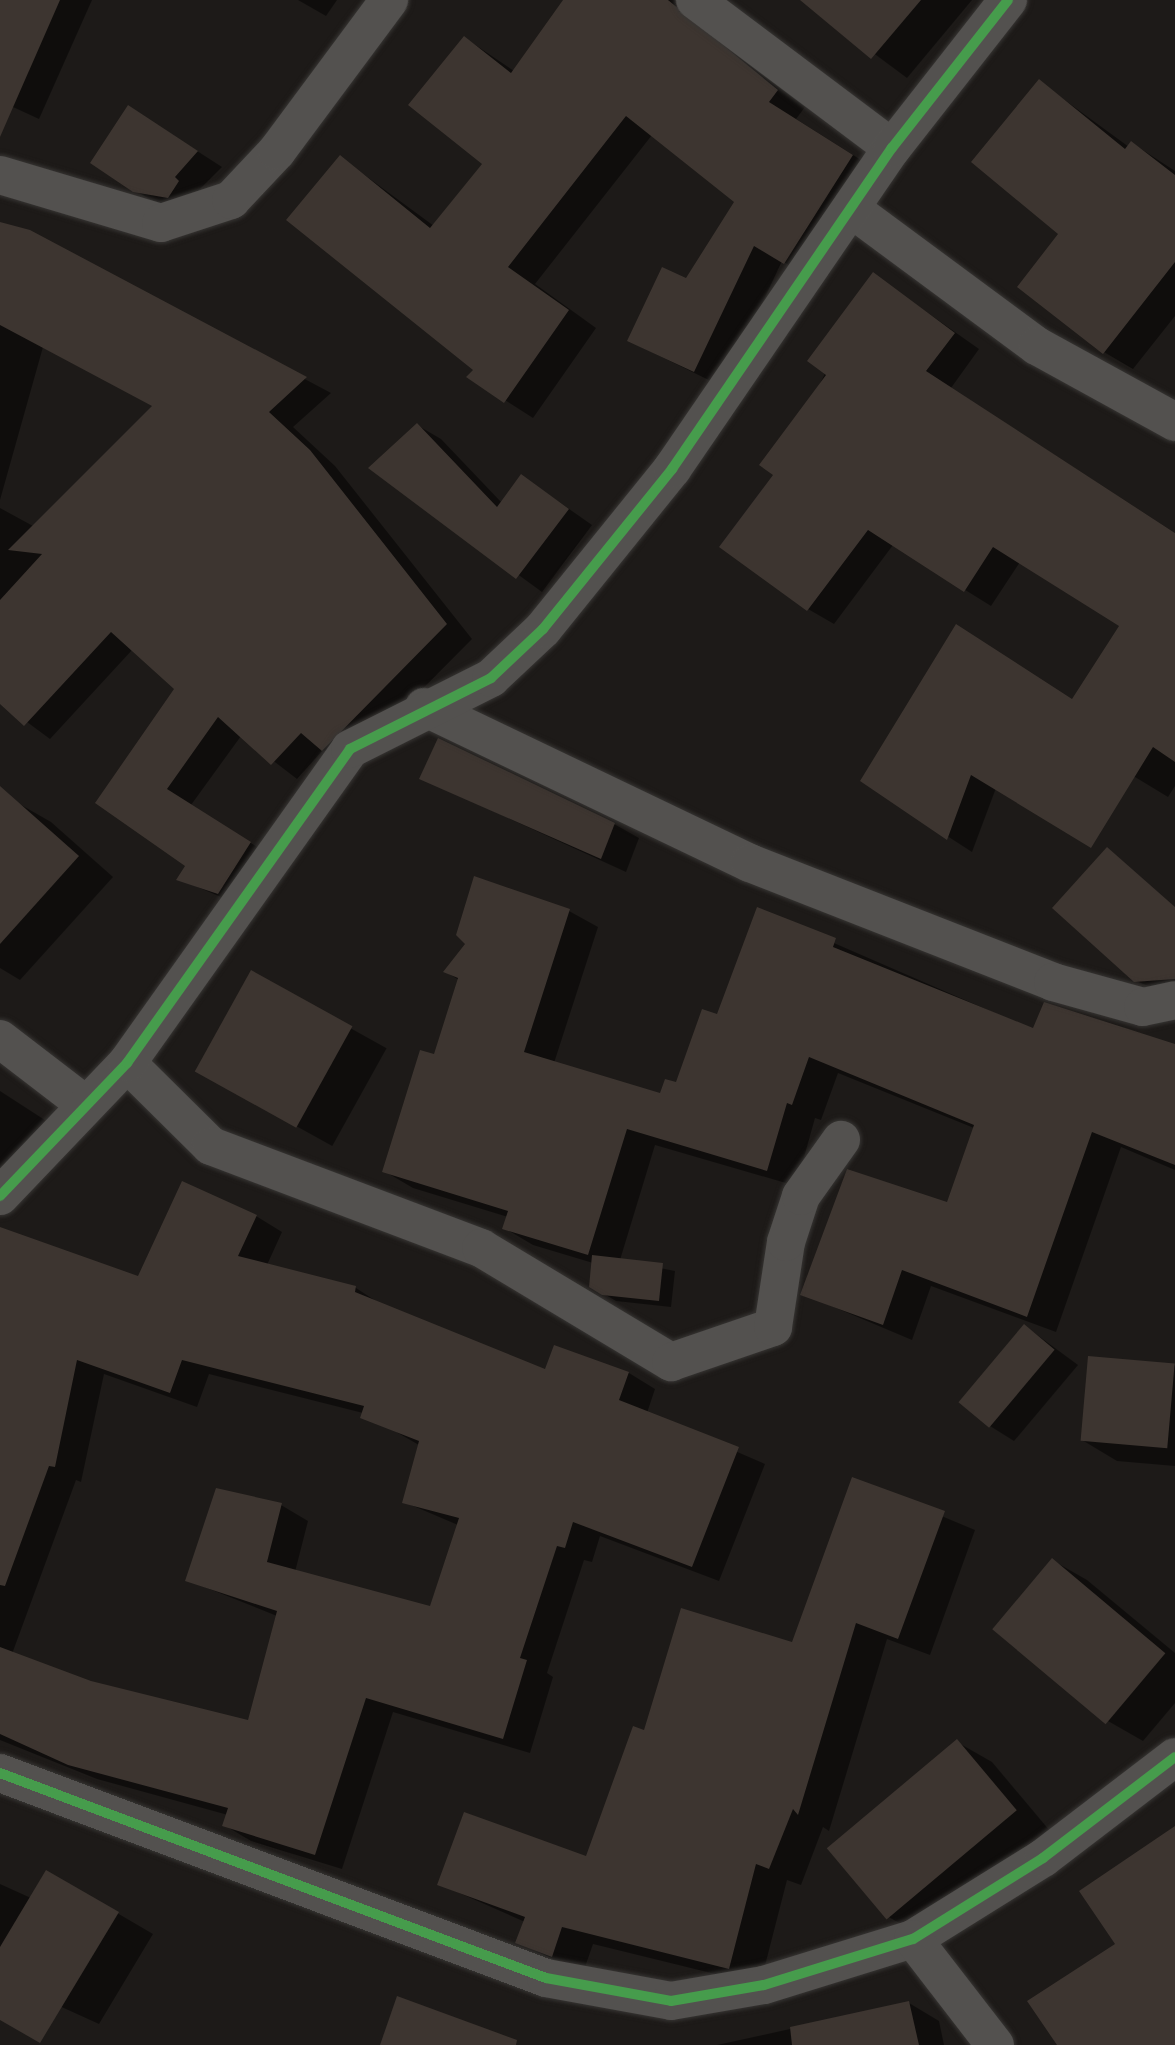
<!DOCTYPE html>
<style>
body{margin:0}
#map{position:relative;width:1175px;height:2045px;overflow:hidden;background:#1d1a18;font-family:"Noto Sans",sans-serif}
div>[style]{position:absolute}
.shadow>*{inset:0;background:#0007;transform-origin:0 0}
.building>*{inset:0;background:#3d3530;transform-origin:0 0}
.roads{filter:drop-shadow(0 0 2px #373533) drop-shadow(0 0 2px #373533)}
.street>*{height:38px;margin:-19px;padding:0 19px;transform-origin:19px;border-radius:19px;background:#53514f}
.cycleway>*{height:10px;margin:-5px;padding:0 5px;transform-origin:5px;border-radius:5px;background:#469c4c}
span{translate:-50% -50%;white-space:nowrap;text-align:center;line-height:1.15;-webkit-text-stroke:6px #201a15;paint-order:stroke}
</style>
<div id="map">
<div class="shadow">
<i style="clip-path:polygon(0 0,92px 0,39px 119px,0 101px)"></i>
<i style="clip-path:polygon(298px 0,337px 0,326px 16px)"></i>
<i style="clip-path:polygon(565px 0,674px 0,702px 19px,710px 36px,805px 107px,796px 119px,880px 172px,813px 279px,782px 261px,723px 387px,629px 341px,687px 280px,736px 202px,652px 135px,535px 284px,596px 328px,533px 418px,469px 377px,476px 370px,340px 157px,434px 226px,484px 163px,465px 38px,514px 71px)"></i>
<i style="clip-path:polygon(802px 0,972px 0,907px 78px)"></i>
<i style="clip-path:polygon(1040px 82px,1129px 147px,1132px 143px,1175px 171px,1175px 316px,1133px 369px,1104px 352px,1061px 233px)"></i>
<i style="clip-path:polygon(152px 122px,222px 167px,198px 191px,160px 205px,134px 190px)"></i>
<i style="clip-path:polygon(0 223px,29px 232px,331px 393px,293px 427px,335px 466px,472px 639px,348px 764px,323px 750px,297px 779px,241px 736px,191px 805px,268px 854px,244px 907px,179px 879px,187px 866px,97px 803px,177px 689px,133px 649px,50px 739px,0 702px,0 508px,33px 526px,154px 406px,43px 347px,0 500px)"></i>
<i style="clip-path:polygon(874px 275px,979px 349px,951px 388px,1175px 533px,1175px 786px,1168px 797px,937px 657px,1073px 700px,1122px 625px,1020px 562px,991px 606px,893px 545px,834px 624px,808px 609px,775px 474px)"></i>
<i style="clip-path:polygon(417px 425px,441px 439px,502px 503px,522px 476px,592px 525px,542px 592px,371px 468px)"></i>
<i style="clip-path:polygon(926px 687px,996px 788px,972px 852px,862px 781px)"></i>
<i style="clip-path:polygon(421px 778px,614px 824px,639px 838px,626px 872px)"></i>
<i style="clip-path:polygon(16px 802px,51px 822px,113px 877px,20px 980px,0 968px,0 819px)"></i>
<i style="clip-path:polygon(758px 910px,1034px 1030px,1045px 1004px,1175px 1046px,1175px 1170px,1121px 1147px,1056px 1332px,931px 1286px,912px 1340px,803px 1294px,948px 1204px,974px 1128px,838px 1073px,821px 1120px,815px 1118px,796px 1186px,655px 1145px,620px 1260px,675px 1271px,671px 1307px,616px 1301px,591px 1286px,593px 1263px,533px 1245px,504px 1228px,508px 1217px,413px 1188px,384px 1171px,435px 1056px,459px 980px,446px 972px,569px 911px,598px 927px,554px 1063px,662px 1095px,677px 1084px,718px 1016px)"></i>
<i style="clip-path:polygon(1175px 956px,1175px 997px,1136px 981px)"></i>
<i style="left:251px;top:973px;width:155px;height:112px;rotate:29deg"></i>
<i style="clip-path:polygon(0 1091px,51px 1124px,0 1192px)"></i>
<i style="clip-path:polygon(evenodd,256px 1216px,282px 1232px,267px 1265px,356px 1288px,382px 1305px,546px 1371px,555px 1347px,629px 1373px,655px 1389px,647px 1413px,765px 1464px,719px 1581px,600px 1536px,592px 1562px,584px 1560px,547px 1673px,553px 1677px,530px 1753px,393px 1712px,342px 1869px,251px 1841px,224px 1825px,228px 1815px,97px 1779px,0 1740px,0 1264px,139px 1278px,256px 1216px,104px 1374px,197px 1407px,209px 1374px,363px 1413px,419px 1445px,404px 1502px,458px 1525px,431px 1608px,295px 1572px,308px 1521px,281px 1505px,187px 1580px,277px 1616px,249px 1722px,91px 1683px,12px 1654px,76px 1480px,81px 1482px,104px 1374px)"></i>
<i style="clip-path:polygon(1025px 1326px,1078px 1365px,1014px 1441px,990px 1426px)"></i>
<i style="clip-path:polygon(1175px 1365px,1175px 1466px,1117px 1461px,1082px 1440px)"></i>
<i style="clip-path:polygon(853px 1479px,975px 1530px,930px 1655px,887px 1639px,829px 1831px,823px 1827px,801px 1885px,787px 1880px,760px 1985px,593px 1944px,583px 1973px,517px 1942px,525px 1922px,439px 1884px,587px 1858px,645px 1732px,793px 1644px)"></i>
<i style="clip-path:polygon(1052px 1560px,1087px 1580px,1175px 1653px,1175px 1703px,1143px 1741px,1108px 1721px)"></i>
<i style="clip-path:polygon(957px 1742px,992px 1762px,1050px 1831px,922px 1936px,887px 1916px)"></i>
<i style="clip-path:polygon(47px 1872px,153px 1934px,99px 2024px,0 1979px,0 1884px,31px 1898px)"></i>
<i style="clip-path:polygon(909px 2003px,939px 2021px,944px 2045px,717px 2045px)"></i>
</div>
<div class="building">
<i style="clip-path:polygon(0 0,60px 0,0 137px)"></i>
<i style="clip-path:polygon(563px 0,668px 0,778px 90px,769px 102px,853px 155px,784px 264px,754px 246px,694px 372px,627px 341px,662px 267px,686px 278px,734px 202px,626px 116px,508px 267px,569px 310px,504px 403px,466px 377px,473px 370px,286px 220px,340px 155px,430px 228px,482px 164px,408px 105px,464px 36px,511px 73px)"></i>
<i style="clip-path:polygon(800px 0,921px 0,871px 59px)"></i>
<i style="clip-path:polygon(1039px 79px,1125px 149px,1131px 141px,1175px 175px,1175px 262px,1103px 354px,1017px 287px,1058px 234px,971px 162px)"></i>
<i style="clip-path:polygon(128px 105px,198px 151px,175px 177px,179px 181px,168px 198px,133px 192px,90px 163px)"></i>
<i style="clip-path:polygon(0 222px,30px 230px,307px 377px,269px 412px,310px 450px,447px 624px,322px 751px,301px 733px,271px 765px,218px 717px,167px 789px,251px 842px,218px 894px,176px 880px,185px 866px,95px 803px,174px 689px,111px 632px,24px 726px,0 704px,0 600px,42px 554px,8px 550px,152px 406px,0 325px)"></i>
<i style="clip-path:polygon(873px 272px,955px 333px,926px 371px,1175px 533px,1175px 762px,1153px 747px,1091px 848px,971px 775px,947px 840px,860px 781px,956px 624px,1072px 699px,1119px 626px,993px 547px,964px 592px,868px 530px,807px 611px,719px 547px,773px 475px,759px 465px,826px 375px,807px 361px)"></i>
<i style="clip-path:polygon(417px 423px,497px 507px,521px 474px,569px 509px,516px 579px,368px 468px)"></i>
<i style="clip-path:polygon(438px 738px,615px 823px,601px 859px,419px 779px)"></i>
<i style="clip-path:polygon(0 786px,79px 856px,0 944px)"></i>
<i style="clip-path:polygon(1107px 847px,1175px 907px,1175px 979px,1134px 982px,1052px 908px)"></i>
<i style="clip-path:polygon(474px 876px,570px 909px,524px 1052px,660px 1093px,665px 1079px,676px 1082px,702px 1009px,717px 1014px,757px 907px,836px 938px,833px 947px,1033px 1028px,1044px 1002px,1175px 1044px,1175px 1165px,1092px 1132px,1027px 1317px,902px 1270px,883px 1325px,800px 1295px,847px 1169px,947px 1202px,974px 1125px,809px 1057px,792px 1105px,787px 1103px,767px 1171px,627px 1129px,588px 1255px,502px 1229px,508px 1211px,382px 1172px,420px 1050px,434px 1054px,458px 978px,443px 972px,465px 944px,456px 935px)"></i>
<i style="left:251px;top:970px;width:116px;height:116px;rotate:29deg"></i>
<i style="clip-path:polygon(182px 1181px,257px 1215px,238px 1256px,356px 1286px,355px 1292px,545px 1369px,554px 1345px,629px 1372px,619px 1400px,739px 1447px,692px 1567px,573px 1522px,565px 1548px,557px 1546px,520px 1658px,527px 1660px,503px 1739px,366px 1698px,315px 1855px,222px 1826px,228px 1808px,68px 1765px,0 1734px,0 1647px,91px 1681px,248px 1720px,277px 1611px,185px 1581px,216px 1488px,282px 1503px,267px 1562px,430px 1606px,459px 1518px,402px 1503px,419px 1441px,360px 1418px,364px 1406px,182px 1360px,170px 1393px,77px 1360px,55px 1467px,49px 1466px,5px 1586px,0 1585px,0 1227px,138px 1276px)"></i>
<i style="clip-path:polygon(592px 1255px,663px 1263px,659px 1301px,602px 1295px,589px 1287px)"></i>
<i style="left:1024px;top:1324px;width:40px;height:102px;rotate:40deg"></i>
<i style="left:1088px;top:1356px;width:87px;height:85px;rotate:5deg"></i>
<i style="clip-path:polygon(852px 1477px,945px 1511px,898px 1639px,856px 1623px,798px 1815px,793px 1809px,769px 1869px,756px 1864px,729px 1969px,562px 1927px,552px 1957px,515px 1943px,525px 1917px,437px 1885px,464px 1812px,586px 1856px,633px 1726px,644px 1730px,681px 1608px,792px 1642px)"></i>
<i style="left:1052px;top:1558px;width:148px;height:93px;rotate:40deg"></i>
<i style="left:957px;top:1739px;width:93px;height:170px;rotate:50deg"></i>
<i style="clip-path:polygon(1175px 1826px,1175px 2045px,1057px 2045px,1027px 2001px,1115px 1944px,1079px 1891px)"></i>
<i style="clip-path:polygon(46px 1870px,119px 1912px,40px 2043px,0 2020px,0 1947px)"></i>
<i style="clip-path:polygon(397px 1996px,517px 2040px,516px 2045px,380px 2045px)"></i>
<i style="clip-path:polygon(909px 2001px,919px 2045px,792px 2045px,790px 2027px)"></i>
</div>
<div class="roads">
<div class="street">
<i style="left:695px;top:0;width:246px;rotate:36.9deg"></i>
<i style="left:0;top:175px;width:168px;rotate:16.6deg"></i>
<i style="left:161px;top:223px;width:74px;rotate:-18.2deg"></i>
<i style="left:231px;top:200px;width:67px;rotate:-46.8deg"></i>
<i style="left:277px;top:151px;width:188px;rotate:-53.4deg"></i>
<i style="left:853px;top:210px;width:229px;rotate:36.5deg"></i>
<i style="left:1037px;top:346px;width:158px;rotate:28.8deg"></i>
<i style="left:424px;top:707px;width:361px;rotate:25.6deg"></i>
<i style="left:750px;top:863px;width:326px;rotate:21.4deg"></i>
<i style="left:1053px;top:982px;width:93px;rotate:15.5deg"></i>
<i style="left:1143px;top:1007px;width:33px;rotate:-12deg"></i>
<i style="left:0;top:1039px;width:108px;rotate:37.5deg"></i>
<i style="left:127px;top:1063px;width:118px;rotate:44.7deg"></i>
<i style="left:211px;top:1146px;width:289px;rotate:20.7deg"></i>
<i style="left:481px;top:1248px;width:222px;rotate:31deg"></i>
<i style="left:671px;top:1362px;width:108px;rotate:-18.9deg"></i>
<i style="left:773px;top:1327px;width:86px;rotate:-81.3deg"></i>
<i style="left:786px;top:1242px;width:48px;rotate:-71.9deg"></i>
<i style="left:801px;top:1196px;width:69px;rotate:-54.5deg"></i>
<i style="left:0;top:1196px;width:184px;rotate:-46.3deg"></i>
<i style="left:127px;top:1063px;width:385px;rotate:-54.6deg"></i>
<i style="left:350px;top:749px;width:158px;rotate:-26.7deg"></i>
<i style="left:491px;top:678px;width:71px;rotate:-43.3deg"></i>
<i style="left:543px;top:629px;width:206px;rotate:-51.1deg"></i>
<i style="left:672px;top:469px;width:389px;rotate:-55.6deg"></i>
<i style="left:892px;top:148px;width:188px;rotate:-51.9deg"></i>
<i style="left:0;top:1773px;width:583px;rotate:20.58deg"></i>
<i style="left:546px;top:1978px;width:127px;rotate:10.4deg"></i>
<i style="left:671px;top:2001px;width:94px;rotate:-9.8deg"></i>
<i style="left:764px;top:1985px;width:156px;rotate:-17.2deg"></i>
<i style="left:913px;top:1939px;width:153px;rotate:-31.9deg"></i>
<i style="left:1043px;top:1858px;width:166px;rotate:-37.4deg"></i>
<i style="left:913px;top:1939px;width:134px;rotate:52.3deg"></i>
</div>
</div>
<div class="cycleway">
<i style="left:0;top:1196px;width:184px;rotate:-46.3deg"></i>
<i style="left:127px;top:1063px;width:385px;rotate:-54.6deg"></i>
<i style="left:350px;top:749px;width:158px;rotate:-26.7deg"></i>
<i style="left:491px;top:678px;width:71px;rotate:-43.3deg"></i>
<i style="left:543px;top:629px;width:206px;rotate:-51.1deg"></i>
<i style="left:672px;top:469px;width:389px;rotate:-55.6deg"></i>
<i style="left:892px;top:148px;width:188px;rotate:-51.9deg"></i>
<i style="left:0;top:1773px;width:583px;rotate:20.58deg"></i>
<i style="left:546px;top:1978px;width:127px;rotate:10.4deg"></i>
<i style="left:671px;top:2001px;width:94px;rotate:-9.8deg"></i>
<i style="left:764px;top:1985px;width:156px;rotate:-17.2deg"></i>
<i style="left:913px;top:1939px;width:153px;rotate:-31.9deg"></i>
<i style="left:1043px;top:1858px;width:166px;rotate:-37.4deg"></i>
</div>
</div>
